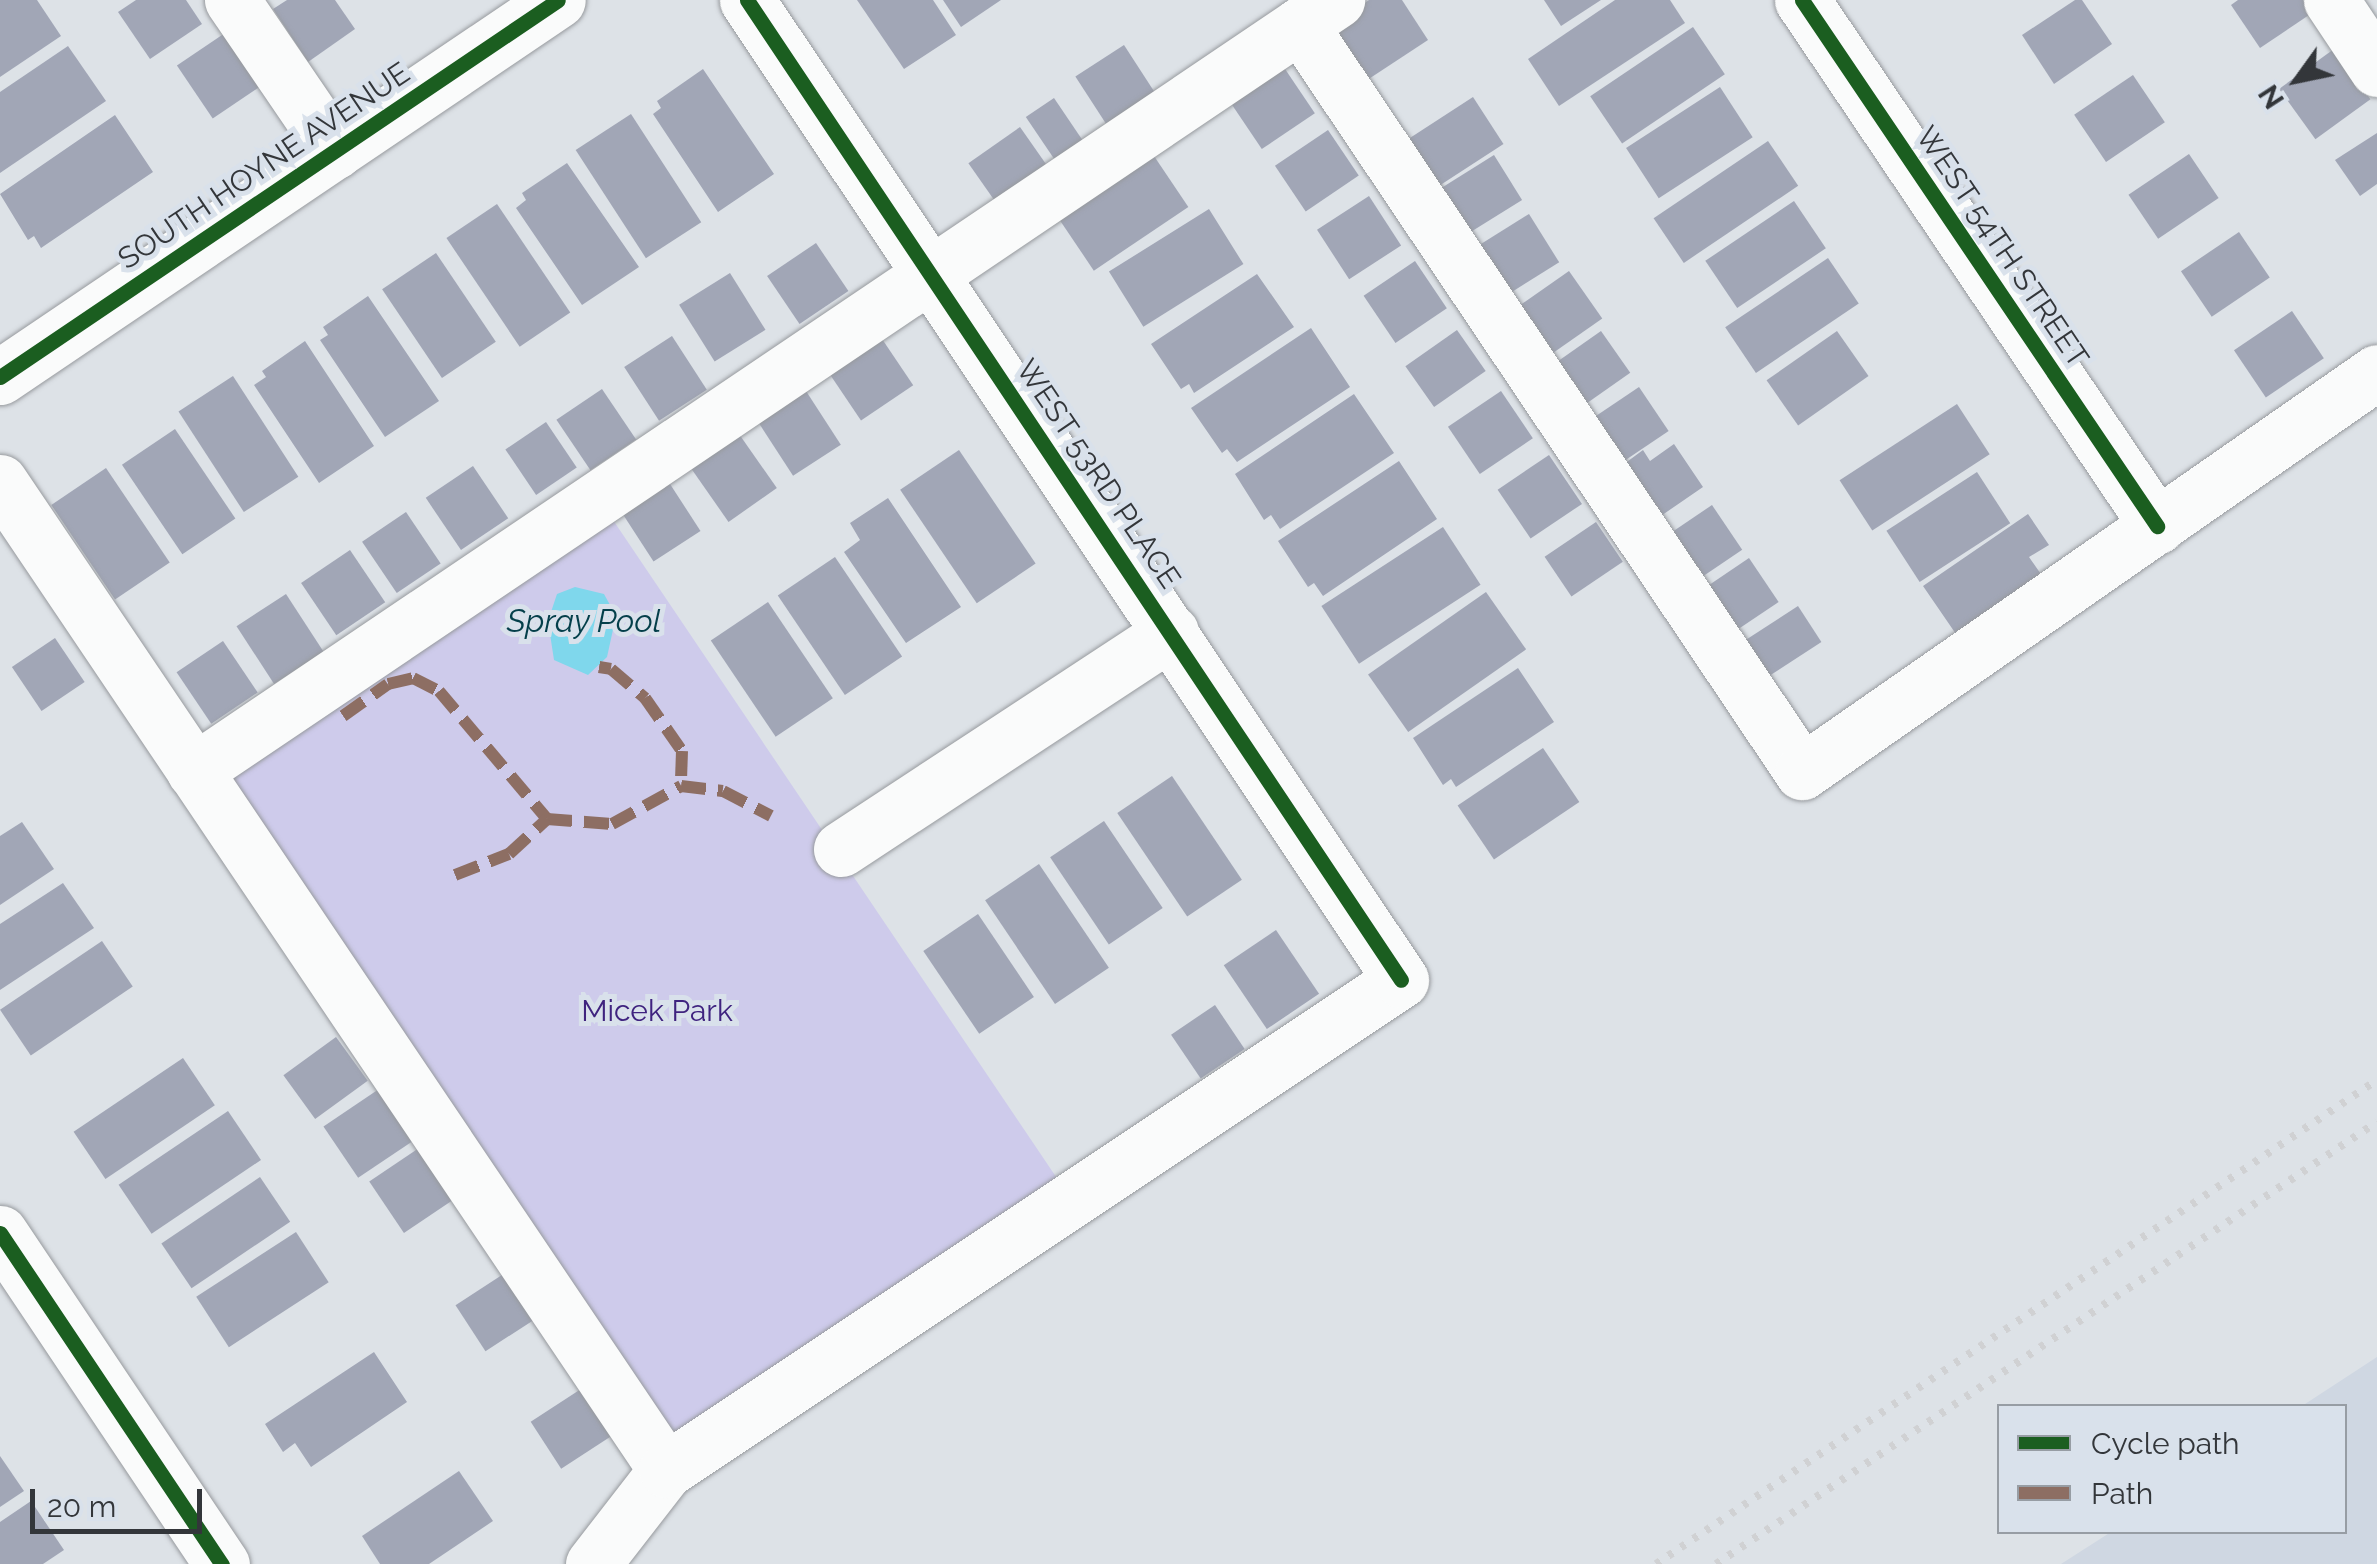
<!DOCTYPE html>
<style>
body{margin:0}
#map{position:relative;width:2377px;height:1564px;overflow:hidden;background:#dde2e7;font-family:Raleway,sans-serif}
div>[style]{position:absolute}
.built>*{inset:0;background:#cfd7e2}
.green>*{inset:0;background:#cecbeb;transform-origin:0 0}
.water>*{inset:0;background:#7fd7ec}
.building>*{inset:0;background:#a1a6b6;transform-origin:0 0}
.roads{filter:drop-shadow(0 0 2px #979a9e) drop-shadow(0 0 2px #979a9e)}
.minor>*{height:55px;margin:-27.5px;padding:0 27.5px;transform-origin:27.5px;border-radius:27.5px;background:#fafbfb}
.rail>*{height:8px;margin-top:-4px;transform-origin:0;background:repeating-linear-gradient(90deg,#d0d1d3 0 5px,transparent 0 15px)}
.quiet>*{height:12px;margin-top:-6px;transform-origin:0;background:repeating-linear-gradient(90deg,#8d6e63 0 25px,transparent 0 37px)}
.cycleway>*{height:15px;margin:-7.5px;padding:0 7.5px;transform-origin:7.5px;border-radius:7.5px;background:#1b5e20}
span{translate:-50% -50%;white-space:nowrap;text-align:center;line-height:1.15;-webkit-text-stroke:10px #d9e1eb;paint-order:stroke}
.street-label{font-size:30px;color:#33363a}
.park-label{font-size:30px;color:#3f237f}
.water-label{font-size:32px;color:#043f4a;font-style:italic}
.legend{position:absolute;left:1997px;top:1404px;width:350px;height:130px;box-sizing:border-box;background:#d9e1eb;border:2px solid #979da4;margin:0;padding:12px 18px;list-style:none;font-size:30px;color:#33363a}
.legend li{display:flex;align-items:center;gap:20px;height:50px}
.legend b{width:50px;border:2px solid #979da4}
.north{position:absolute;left:2247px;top:30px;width:100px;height:100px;-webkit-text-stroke:8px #d9e1eb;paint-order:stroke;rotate:237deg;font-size:28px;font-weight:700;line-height:40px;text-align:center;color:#33363a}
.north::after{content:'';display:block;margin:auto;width:35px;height:45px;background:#33363a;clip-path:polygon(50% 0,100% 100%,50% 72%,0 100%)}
.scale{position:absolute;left:30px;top:1489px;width:172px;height:45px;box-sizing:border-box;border:5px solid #33363a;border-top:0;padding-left:12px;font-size:30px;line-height:35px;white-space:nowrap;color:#33363a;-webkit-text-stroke:8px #d9e1eb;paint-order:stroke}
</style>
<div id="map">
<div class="built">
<i style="clip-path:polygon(2377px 1357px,2377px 1564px,2061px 1564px,2111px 1532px,2344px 1532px,2344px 1406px,2302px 1406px)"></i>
</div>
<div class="green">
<i style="left:613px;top:520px;width:806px;height:478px;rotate:56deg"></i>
</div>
<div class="water">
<i style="clip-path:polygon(575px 587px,604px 594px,616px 616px,607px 657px,588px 675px,554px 660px,548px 621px,557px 594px)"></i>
</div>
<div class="building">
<i style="clip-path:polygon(0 0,37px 0,61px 36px,0 77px)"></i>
<i style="clip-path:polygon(136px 0,186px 0,202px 24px,150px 59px,118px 12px)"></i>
<i style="clip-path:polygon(287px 0,335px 0,355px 29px,308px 62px,273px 9px)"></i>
<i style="clip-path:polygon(857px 0,933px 0,956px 35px,904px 69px)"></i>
<i style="clip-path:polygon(943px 0,1001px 0,961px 27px)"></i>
<i style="clip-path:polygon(1369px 0,1402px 0,1428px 40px,1355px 88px,1318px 35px)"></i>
<i style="clip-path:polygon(1544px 0,1601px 0,1561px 26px)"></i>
<i style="clip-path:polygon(1615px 0,1670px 0,1685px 23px,1559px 106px,1528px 59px)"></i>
<i style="clip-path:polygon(2075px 0,2082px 0,2112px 44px,2054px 84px,2022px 35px)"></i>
<i style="clip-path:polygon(2238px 0,2303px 0,2312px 13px,2260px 48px,2231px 5px)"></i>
<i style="left:1693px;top:27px;width:57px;height:124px;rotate:56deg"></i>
<i style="left:225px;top:33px;width:64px;height:58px;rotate:56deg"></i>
<i style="left:1124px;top:45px;width:56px;height:58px;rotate:57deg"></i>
<i style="clip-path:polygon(68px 46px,106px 101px,0 173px,0 92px)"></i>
<i style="left:2334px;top:49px;width:62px;height:68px;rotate:54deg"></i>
<i style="left:1283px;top:66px;width:57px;height:64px;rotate:56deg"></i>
<i style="clip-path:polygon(703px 69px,774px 174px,718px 212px,653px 114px,661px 108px,657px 101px)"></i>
<i style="left:2133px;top:75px;width:57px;height:71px;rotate:56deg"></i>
<i style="left:1720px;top:87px;width:60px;height:112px;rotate:57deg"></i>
<i style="left:1473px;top:97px;width:56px;height:78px;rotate:57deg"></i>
<i style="left:1054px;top:98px;width:52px;height:34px;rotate:56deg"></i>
<i style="left:631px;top:114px;width:129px;height:66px;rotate:57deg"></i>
<i style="clip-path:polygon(115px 115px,153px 172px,41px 248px,34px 236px,28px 240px,0 194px)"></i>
<i style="left:1020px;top:127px;width:51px;height:63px;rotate:55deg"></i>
<i style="left:1328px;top:130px;width:55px;height:64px;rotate:56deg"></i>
<i style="clip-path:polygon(2377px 133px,2377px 184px,2360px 196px,2335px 160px)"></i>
<i style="left:1768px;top:141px;width:54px;height:138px;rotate:56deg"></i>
<i style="left:1152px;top:153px;width:65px;height:114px;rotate:56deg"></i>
<i style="left:2189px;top:154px;width:53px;height:73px;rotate:56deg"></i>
<i style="left:1494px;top:155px;width:53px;height:64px;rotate:58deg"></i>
<i style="clip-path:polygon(567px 163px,639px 267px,582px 305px,516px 208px,526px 200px,522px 193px)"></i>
<i style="left:1369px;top:196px;width:59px;height:62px;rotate:57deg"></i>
<i style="left:1794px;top:201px;width:57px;height:107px;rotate:56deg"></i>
<i style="left:497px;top:204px;width:131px;height:61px;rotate:56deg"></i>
<i style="left:1209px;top:209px;width:65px;height:118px;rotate:58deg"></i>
<i style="left:1529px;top:214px;width:57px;height:60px;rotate:58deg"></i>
<i style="left:2239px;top:232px;width:55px;height:70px;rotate:56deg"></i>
<i style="left:816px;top:243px;width:58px;height:59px;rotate:56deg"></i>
<i style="left:436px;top:253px;width:107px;height:65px;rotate:56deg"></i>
<i style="left:1828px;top:258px;width:55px;height:124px;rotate:56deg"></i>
<i style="left:1415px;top:261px;width:57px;height:62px;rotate:56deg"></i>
<i style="left:1569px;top:271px;width:58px;height:65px;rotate:55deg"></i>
<i style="left:730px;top:273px;width:67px;height:60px;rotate:58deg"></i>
<i style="clip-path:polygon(1257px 274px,1294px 327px,1194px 393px,1189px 384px,1181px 389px,1151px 344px)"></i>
<i style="clip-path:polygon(368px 296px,439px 401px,385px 437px,320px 340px,328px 335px,323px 327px)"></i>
<i style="left:2292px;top:311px;width:57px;height:70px;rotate:56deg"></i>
<i style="clip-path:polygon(1311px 328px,1350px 387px,1237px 462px,1227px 449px,1222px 453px,1191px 408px)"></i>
<i style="left:1457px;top:330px;width:50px;height:63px;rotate:55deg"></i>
<i style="left:1601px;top:331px;width:51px;height:60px;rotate:55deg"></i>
<i style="left:1837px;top:331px;width:55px;height:86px;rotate:55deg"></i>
<i style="left:878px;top:333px;width:63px;height:63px;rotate:56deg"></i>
<i style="left:672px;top:336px;width:64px;height:57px;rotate:57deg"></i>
<i style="clip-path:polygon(305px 341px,374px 446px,319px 483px,254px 385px,266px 377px,262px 371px)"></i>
<i style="left:233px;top:376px;width:120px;height:65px;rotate:57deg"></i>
<i style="left:1639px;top:387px;width:53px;height:60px;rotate:56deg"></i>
<i style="left:602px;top:389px;width:61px;height:55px;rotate:56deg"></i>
<i style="left:806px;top:391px;width:64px;height:57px;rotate:57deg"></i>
<i style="left:1501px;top:391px;width:57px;height:64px;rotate:56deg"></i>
<i style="clip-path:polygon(1354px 394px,1394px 453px,1280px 529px,1271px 515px,1264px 520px,1235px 474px)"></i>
<i style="left:1957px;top:404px;width:60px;height:140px;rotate:57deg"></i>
<i style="left:546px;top:422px;width:55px;height:49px;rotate:56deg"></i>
<i style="left:175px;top:429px;width:108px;height:64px;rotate:56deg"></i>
<i style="left:739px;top:434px;width:66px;height:59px;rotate:55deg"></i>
<i style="clip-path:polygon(1674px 444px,1703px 487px,1655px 520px,1620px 467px,1643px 450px,1650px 461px)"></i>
<i style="left:959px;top:450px;width:137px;height:71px;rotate:56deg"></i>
<i style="left:1549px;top:455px;width:59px;height:62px;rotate:56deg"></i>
<i style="clip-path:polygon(1399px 461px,1437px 519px,1323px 596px,1314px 583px,1308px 587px,1278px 541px)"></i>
<i style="left:473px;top:466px;width:63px;height:57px;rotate:56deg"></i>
<i style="left:106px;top:468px;width:114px;height:66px;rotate:56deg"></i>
<i style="left:1977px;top:472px;width:61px;height:108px;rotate:57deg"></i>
<i style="left:670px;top:484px;width:56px;height:56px;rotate:57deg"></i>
<i style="clip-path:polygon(888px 498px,961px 607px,906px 643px,844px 552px,860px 540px,850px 523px)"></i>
<i style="left:1712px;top:505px;width:54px;height:53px;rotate:56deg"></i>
<i style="left:406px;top:512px;width:62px;height:53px;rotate:56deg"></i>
<i style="clip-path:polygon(2028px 514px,2049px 545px,2029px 557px,2045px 580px,1958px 637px,1923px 586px)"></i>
<i style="left:1596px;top:522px;width:48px;height:62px;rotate:56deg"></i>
<i style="left:1443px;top:527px;width:69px;height:145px;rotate:57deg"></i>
<i style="left:350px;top:550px;width:63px;height:59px;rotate:56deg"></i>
<i style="left:835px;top:557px;width:120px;height:69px;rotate:56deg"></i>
<i style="left:1749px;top:558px;width:53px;height:53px;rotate:56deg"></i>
<i style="left:1486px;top:592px;width:70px;height:144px;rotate:55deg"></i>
<i style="left:286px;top:594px;width:69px;height:59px;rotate:57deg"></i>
<i style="left:768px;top:602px;width:116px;height:69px;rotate:56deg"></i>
<i style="left:1798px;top:606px;width:43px;height:68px;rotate:57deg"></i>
<i style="left:55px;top:638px;width:53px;height:52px;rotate:56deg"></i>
<i style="left:223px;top:641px;width:62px;height:56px;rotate:56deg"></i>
<i style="clip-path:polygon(1518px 668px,1554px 722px,1456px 787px,1451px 779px,1443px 785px,1413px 738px)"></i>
<i style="left:1543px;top:748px;width:65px;height:103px;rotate:56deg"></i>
<i style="left:1172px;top:776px;width:125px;height:66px;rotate:56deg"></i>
<i style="left:1104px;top:821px;width:105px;height:65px;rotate:56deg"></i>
<i style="clip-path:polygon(22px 822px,54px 869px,0 905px,0 836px)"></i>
<i style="left:1039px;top:864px;width:125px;height:65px;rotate:56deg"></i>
<i style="clip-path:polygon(63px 883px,94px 928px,0 990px,0 924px)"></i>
<i style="left:978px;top:914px;width:100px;height:66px;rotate:56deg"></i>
<i style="left:1276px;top:930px;width:77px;height:63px;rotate:56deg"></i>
<i style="left:102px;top:941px;width:55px;height:123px;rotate:56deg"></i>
<i style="left:1215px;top:1005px;width:53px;height:53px;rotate:56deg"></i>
<i style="left:336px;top:1037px;width:54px;height:65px;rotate:54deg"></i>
<i style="left:183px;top:1058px;width:57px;height:132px;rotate:56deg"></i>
<i style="left:379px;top:1089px;width:62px;height:67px;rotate:56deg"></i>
<i style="left:228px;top:1111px;width:59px;height:132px;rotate:56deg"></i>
<i style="left:419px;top:1148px;width:62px;height:60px;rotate:56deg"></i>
<i style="left:260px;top:1177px;width:54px;height:119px;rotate:56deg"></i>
<i style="left:296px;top:1232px;width:60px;height:119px;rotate:57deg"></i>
<i style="left:505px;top:1273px;width:55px;height:59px;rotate:57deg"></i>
<i style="clip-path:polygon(374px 1352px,407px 1402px,311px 1467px,295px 1443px,283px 1452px,265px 1424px)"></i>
<i style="left:581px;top:1389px;width:56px;height:60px;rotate:57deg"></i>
<i style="clip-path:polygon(0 1456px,24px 1491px,0 1507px)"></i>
<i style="clip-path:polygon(459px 1471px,493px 1521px,429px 1564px,380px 1564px,362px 1536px)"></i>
<i style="clip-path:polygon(31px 1501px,64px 1550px,43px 1564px,0 1564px,0 1522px)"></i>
</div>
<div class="roads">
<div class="minor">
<i style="left:232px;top:0;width:183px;rotate:55.7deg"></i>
<i style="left:1802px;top:0;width:635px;rotate:55.98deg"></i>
<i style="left:2331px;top:0;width:83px;rotate:56.3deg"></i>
<i style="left:1300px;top:25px;width:900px;rotate:56.1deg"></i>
<i style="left:1802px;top:772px;width:700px;rotate:-34.82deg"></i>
<i style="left:0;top:377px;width:673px;rotate:-34.04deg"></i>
<i style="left:0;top:482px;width:1192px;rotate:56.02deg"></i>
<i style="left:194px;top:771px;width:1379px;rotate:-34deg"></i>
<i style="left:841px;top:849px;width:395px;rotate:-33.3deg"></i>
<i style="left:0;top:1233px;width:399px;rotate:56.2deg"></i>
<i style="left:593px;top:1564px;width:119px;rotate:-52.2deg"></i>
<i style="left:666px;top:1470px;width:883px;rotate:-33.69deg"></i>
<i style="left:1401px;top:980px;width:1178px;rotate:-123.72deg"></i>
</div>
</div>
<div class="rail">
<i style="left:1656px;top:1564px;width:868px;rotate:-33.87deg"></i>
<i style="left:1716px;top:1564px;width:795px;rotate:-33.77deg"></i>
</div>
<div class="quiet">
<i style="left:599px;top:667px;width:12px;rotate:9deg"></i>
<i style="left:611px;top:669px;width:45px;rotate:40.5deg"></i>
<i style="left:645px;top:698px;width:65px;rotate:55.1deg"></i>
<i style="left:682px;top:751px;width:35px;rotate:92deg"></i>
<i style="left:343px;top:716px;width:55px;rotate:-35.4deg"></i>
<i style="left:388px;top:684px;width:26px;rotate:-13deg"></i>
<i style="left:413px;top:678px;width:29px;rotate:27deg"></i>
<i style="left:439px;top:691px;width:167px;rotate:49.8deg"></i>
<i style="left:547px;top:819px;width:65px;rotate:4.4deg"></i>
<i style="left:612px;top:824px;width:79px;rotate:-28.8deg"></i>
<i style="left:681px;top:786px;width:42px;rotate:6.8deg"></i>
<i style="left:723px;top:791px;width:54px;rotate:27.5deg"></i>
<i style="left:455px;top:875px;width:58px;rotate:-21.3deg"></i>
<i style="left:509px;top:854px;width:52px;rotate:-42.6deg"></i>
</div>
<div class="cycleway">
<i style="left:747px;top:0;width:1178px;rotate:56.28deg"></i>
<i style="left:1802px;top:0;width:635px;rotate:55.98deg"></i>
<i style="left:0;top:377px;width:673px;rotate:-34.04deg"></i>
<i style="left:0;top:1233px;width:399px;rotate:56.2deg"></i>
</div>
<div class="street-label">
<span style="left:264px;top:166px;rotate:-34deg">SOUTH HOYNE AVENUE</span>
<span style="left:2002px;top:247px;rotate:56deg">WEST 54TH STREET</span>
<span style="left:1098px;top:474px;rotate:56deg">WEST 53RD PLACE</span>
</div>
<div class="park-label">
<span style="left:657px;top:1011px">Micek Park</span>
</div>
<div class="water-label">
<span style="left:584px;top:621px">Spray Pool</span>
</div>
<ul class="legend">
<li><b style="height:12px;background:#1b5e20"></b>Cycle path</li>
<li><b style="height:12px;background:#8d6e63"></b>Path</li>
</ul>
<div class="north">N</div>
<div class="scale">20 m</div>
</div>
